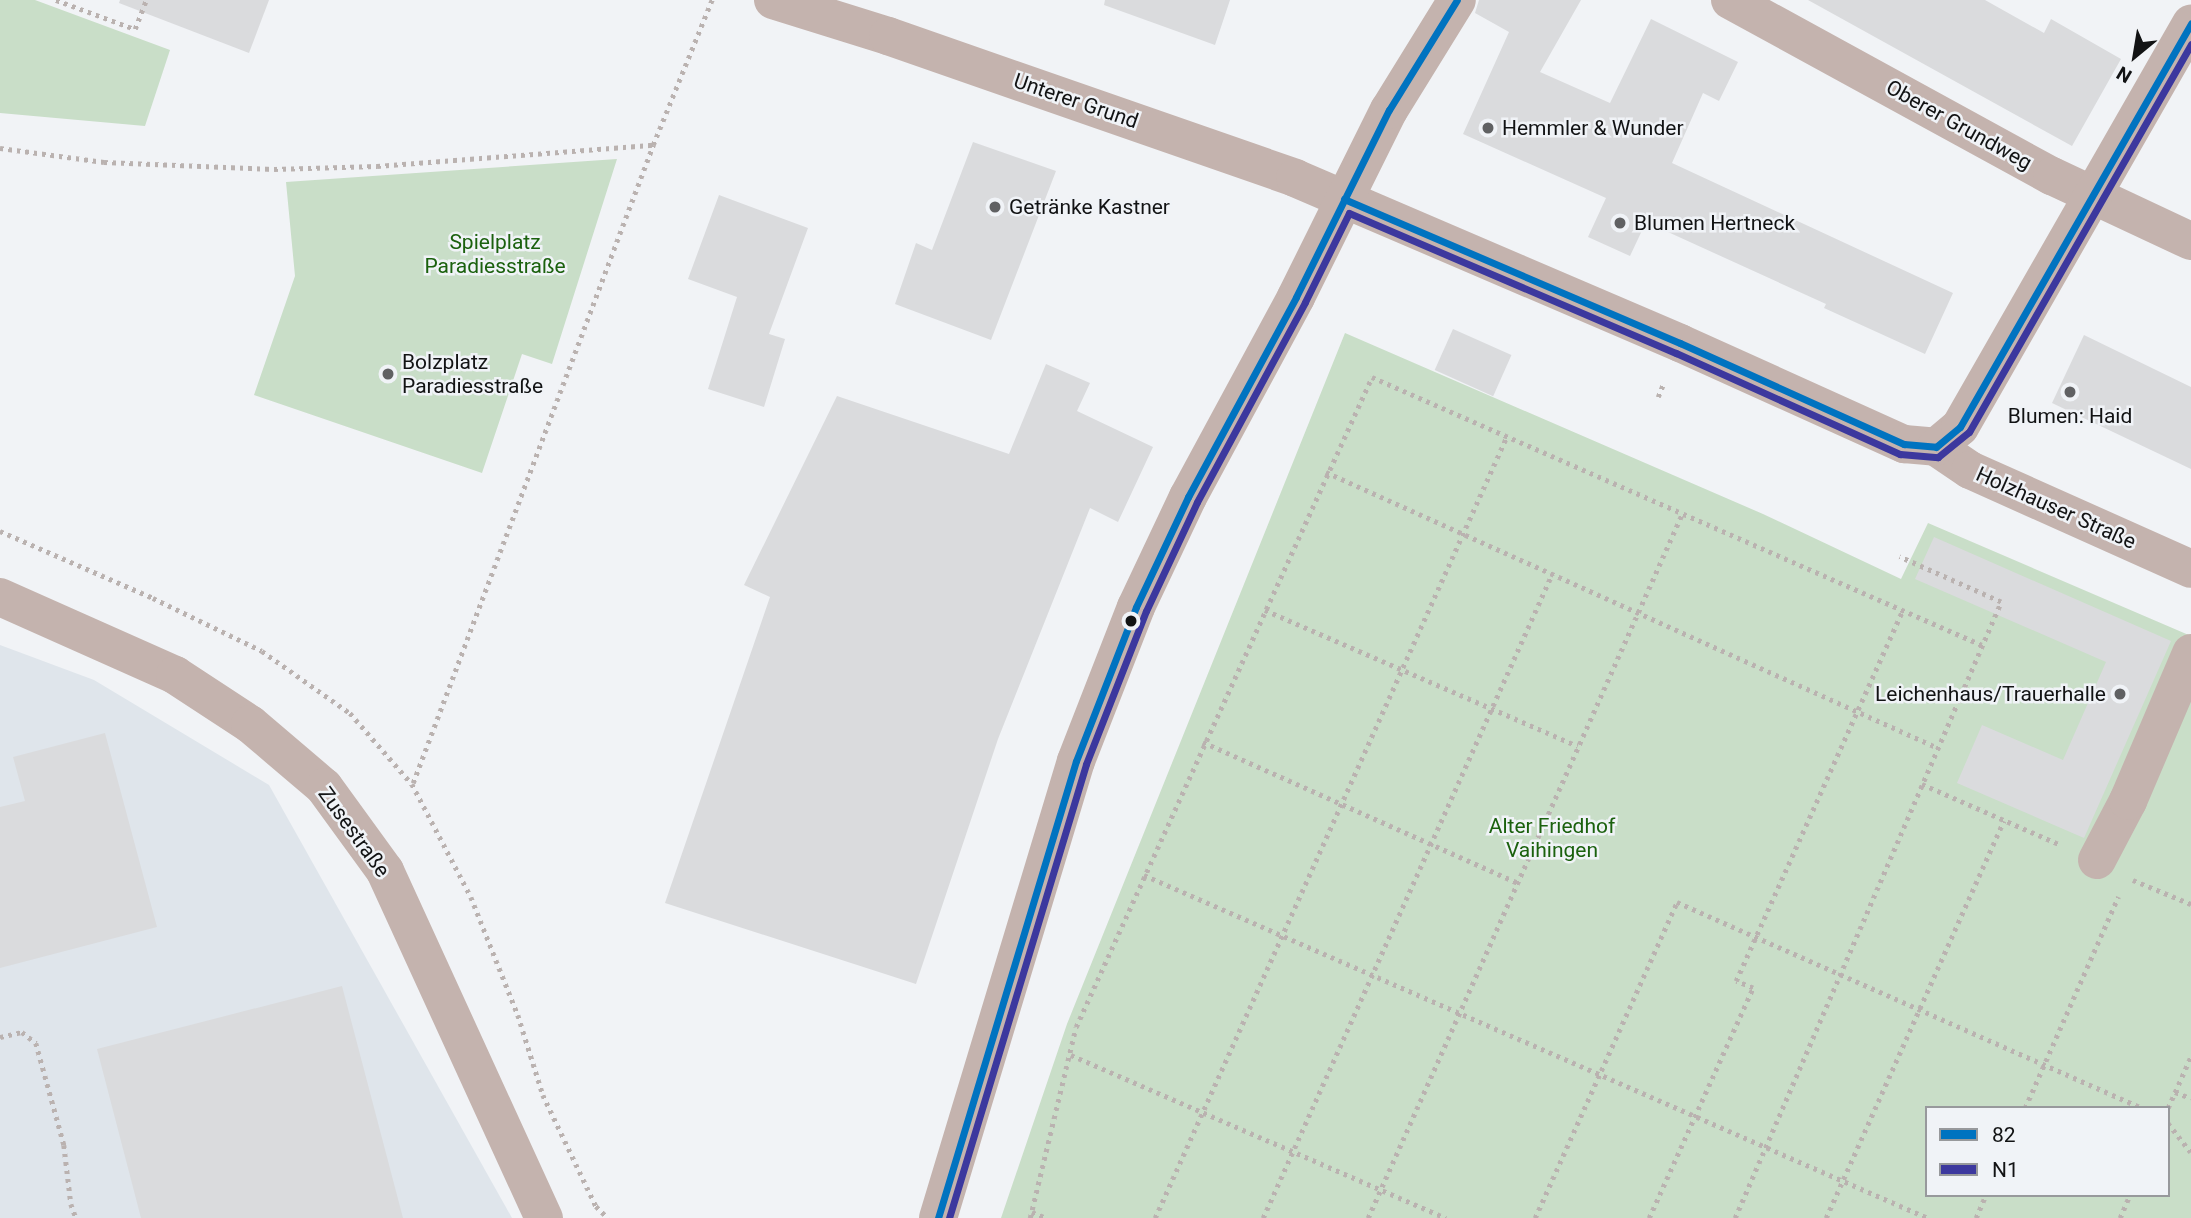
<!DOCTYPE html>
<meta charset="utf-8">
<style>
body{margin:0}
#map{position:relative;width:2191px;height:1218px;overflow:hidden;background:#f1f3f6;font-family:Roboto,sans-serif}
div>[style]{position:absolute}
.built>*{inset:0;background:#dfe5eb}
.green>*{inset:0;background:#c9dec8}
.building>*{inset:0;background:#dadbdd;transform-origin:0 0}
.path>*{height:4.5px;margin-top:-2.25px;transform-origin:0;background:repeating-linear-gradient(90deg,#bab2b0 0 3.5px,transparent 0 8.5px)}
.minor>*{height:38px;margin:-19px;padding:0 19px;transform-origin:19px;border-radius:19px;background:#c4b3ae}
.bus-1>*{height:7px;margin:-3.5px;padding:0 3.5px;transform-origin:3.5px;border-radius:3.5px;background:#0073c0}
.bus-2>*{height:7px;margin:-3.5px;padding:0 3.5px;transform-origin:3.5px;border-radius:3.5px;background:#3c389e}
.dots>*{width:19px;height:19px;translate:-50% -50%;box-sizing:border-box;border:4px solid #f0f3f7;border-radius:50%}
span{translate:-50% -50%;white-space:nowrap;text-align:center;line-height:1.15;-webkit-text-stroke:5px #f0f3f7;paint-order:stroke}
.street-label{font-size:21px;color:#121314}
.poi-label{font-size:21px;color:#121314}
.left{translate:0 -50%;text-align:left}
.right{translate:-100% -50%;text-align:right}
.park-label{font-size:21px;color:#1b610e}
.legend{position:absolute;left:1925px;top:1106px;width:245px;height:91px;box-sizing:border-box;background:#f0f3f7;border:2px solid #97999c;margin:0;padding:9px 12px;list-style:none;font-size:21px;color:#121314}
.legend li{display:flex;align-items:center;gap:14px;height:35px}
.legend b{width:35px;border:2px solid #97999c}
.north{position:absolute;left:2100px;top:21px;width:70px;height:70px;-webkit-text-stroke:5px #f0f3f7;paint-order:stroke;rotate:210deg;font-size:19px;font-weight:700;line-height:28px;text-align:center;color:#121314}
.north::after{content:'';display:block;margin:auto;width:24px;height:32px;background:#121314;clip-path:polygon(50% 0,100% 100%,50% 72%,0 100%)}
</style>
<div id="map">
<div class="built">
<i style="clip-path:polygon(0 645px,94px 680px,269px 785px,512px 1218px,0 1218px)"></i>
</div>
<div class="green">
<i style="clip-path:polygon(0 0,35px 0,170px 50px,145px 126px,0 113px)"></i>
<i style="clip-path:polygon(617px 159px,552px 364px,522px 354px,482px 473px,254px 395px,295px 276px,286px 182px)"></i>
<i style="clip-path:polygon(evenodd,1345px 333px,1763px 514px,1901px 579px,1928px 523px,2191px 636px,2191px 1218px,1001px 1218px,1067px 1024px,1345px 333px,1927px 1108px,2168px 1108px,2168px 1195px,1927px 1195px,1927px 1108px)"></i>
</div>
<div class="building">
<i style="clip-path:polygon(120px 0,269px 0,249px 53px,119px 3px)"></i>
<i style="clip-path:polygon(1105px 0,1230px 0,1215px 45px,1104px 5px)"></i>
<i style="clip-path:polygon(1479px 0,1581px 0,1540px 72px,1610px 103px,1651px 19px,1738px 62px,1719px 101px,1703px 93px,1672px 163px,1953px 293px,1925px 354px,1824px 308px,1826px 304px,1646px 222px,1630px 256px,1588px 237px,1606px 198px,1463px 134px,1509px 32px,1475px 13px)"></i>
<i style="clip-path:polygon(1808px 0,1985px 0,2044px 33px,2051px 19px,2121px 59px,2072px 146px)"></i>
<i style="clip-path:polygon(973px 142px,1056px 171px,991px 340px,895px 304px,916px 243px,932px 250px)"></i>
<i style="clip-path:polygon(719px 195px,808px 228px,769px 334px,785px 339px,764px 407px,708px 389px,737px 297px,688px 279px)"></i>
<i style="left:1453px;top:329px;width:64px;height:45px;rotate:24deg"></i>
<i style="clip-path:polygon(2084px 335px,2191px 387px,2191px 469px,2052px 403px)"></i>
<i style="clip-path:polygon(1046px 364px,1090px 383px,1077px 411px,1153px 447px,1118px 522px,1090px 508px,998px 739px,916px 984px,665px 903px,770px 597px,744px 585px,837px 396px,1009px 454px)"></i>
<i style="clip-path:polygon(1934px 537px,2171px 641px,2084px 838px,1957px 783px,1982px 725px,2063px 760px,2106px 662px,1915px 579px)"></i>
<i style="clip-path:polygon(105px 733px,157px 927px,0 968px,0 807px,25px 801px,13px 757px)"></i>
<i style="clip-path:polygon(342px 986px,403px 1218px,141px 1218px,97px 1049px)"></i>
</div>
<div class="path">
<i style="left:56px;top:0;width:84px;rotate:20.2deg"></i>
<i style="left:135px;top:29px;width:31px;rotate:-69deg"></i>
<i style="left:0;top:148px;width:105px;rotate:7.7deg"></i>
<i style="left:104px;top:162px;width:170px;rotate:2.4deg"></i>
<i style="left:274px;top:169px;width:103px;rotate:-1.7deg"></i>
<i style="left:377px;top:166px;width:277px;rotate:-4.4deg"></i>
<i style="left:1658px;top:397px;width:16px;rotate:-68deg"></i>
<i style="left:1326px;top:472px;width:671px;rotate:24.27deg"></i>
<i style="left:0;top:531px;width:167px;rotate:23.6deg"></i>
<i style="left:153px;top:598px;width:121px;rotate:25.9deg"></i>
<i style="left:262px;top:651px;width:108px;rotate:35.2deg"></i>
<i style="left:350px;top:713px;width:94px;rotate:48.9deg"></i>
<i style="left:412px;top:784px;width:127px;rotate:62.4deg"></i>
<i style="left:471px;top:897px;width:127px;rotate:68.3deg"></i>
<i style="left:518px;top:1015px;width:84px;rotate:72.6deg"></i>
<i style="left:543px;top:1095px;width:123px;rotate:64.5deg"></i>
<i style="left:596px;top:1206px;width:17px;rotate:45deg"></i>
<i style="left:1265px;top:610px;width:341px;rotate:23.5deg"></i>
<i style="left:1203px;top:742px;width:345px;rotate:24.1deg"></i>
<i style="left:413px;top:783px;width:682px;rotate:-69.38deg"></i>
<i style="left:653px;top:145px;width:157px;rotate:-67.9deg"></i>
<i style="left:1922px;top:784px;width:150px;rotate:23.7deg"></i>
<i style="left:1144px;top:875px;width:856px;rotate:23.63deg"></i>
<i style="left:2133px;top:880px;width:63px;rotate:22.5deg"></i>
<i style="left:0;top:1037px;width:23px;rotate:-13deg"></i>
<i style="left:22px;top:1032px;width:18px;rotate:38deg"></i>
<i style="left:36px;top:1043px;width:106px;rotate:74.6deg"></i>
<i style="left:64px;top:1145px;width:59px;rotate:83.2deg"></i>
<i style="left:71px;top:1204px;width:15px;rotate:70deg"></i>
<i style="left:1071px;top:1055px;width:409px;rotate:23.5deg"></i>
<i style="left:2175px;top:1092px;width:17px;rotate:21deg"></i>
<i style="left:2025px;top:1108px;width:231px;rotate:-66.2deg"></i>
<i style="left:2168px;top:1108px;width:57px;rotate:-66.1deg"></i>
<i style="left:2168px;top:1123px;width:37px;rotate:52deg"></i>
<i style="left:1032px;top:1212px;width:16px;rotate:22deg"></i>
<i style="left:1030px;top:1218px;width:196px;rotate:-76.5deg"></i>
<i style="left:1076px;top:1027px;width:714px;rotate:-65.52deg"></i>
<i style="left:1372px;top:377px;width:666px;rotate:23.72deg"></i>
<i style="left:1155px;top:1218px;width:858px;rotate:-65.77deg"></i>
<i style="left:1263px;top:1218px;width:706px;rotate:-65.83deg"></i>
<i style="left:1368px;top:1218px;width:771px;rotate:-65.96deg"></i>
<i style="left:1535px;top:1218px;width:346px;rotate:-65.8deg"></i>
<i style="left:1677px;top:902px;width:509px;rotate:23.89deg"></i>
<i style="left:1649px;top:1218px;width:252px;rotate:-65.7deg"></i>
<i style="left:1753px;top:988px;width:18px;rotate:-158deg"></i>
<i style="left:1736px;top:981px;width:407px;rotate:-65.8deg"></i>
<i style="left:1735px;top:1218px;width:671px;rotate:-66.64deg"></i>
<i style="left:2001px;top:602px;width:111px;rotate:-156deg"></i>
<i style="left:1826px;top:1218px;width:435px;rotate:-65.9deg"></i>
<i style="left:1976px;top:1218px;width:25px;rotate:-67deg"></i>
<i style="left:2120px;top:1218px;width:25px;rotate:-67deg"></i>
</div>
<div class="minor">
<i style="left:773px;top:0;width:121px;rotate:17.4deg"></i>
<i style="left:888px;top:36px;width:431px;rotate:19.2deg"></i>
<i style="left:1295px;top:178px;width:419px;rotate:23.2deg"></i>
<i style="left:1680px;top:343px;width:246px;rotate:24.3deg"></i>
<i style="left:1904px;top:444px;width:32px;rotate:5deg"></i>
<i style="left:1936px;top:447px;width:41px;rotate:34.1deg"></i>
<i style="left:1970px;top:470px;width:242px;rotate:24.1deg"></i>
<i style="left:1730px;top:0;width:367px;rotate:28.7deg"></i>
<i style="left:2052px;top:176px;width:153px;rotate:25.1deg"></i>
<i style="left:1936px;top:447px;width:31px;rotate:-40deg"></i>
<i style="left:1960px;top:427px;width:465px;rotate:-60.2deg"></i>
<i style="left:0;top:597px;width:192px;rotate:24deg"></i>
<i style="left:175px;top:675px;width:90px;rotate:33.2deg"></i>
<i style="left:250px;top:724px;width:97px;rotate:40.4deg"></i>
<i style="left:324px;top:787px;width:104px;rotate:54deg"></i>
<i style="left:385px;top:871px;width:382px;rotate:65.4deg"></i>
<i style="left:2097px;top:860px;width:67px;rotate:-62.3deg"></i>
<i style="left:2128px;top:801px;width:161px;rotate:-66.9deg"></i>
<i style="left:938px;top:1218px;width:477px;rotate:-73.2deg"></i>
<i style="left:1076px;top:761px;width:165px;rotate:-68.7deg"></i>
<i style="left:1136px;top:607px;width:122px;rotate:-64.7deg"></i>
<i style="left:1188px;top:497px;width:227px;rotate:-61.6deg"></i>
<i style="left:1296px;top:297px;width:209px;rotate:-63.6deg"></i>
<i style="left:1389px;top:110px;width:129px;rotate:-58.3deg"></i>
</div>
<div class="bus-1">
<i style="left:1344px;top:199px;width:366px;rotate:23.2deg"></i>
<i style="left:1680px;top:343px;width:246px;rotate:24.3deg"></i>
<i style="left:1904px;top:444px;width:32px;rotate:5deg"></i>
<i style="left:1936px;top:447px;width:31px;rotate:-40deg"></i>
<i style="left:1960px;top:427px;width:465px;rotate:-60.2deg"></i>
<i style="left:938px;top:1218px;width:477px;rotate:-73.2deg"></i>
<i style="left:1076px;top:761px;width:165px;rotate:-68.7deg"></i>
<i style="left:1136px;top:607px;width:122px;rotate:-64.7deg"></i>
<i style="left:1188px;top:497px;width:227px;rotate:-61.6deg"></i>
<i style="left:1296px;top:297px;width:209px;rotate:-63.6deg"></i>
<i style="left:1389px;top:110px;width:129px;rotate:-58.3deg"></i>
</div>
<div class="bus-2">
<i style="left:949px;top:1218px;width:474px;rotate:-73.2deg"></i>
<i style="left:1086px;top:764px;width:164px;rotate:-68.6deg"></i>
<i style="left:1146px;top:611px;width:120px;rotate:-64.9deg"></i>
<i style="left:1197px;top:502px;width:227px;rotate:-61.6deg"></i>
<i style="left:1305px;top:302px;width:99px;rotate:-63.7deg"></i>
<i style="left:1349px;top:213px;width:356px;rotate:23.2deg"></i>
<i style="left:1676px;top:353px;width:246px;rotate:24.3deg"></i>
<i style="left:1900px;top:454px;width:38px;rotate:5deg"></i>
<i style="left:1938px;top:457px;width:40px;rotate:-39deg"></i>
<i style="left:1969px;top:432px;width:447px;rotate:-60.2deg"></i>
</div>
<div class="dots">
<i style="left:1488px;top:128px;background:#606163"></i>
<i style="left:995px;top:207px;background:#606163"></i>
<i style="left:1620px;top:223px;background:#606163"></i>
<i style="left:388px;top:374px;background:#606163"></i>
<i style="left:2070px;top:392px;background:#606163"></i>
<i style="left:1131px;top:621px;background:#121314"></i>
<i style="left:2120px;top:694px;background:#606163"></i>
</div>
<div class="street-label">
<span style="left:1076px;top:101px;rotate:19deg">Unterer Grund</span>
<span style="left:1959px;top:125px;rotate:29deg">Oberer Grundweg</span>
<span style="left:2056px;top:508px;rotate:24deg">Holzhauser Straße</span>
<span style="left:354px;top:832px;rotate:54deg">Zusestraße</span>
</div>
<div class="poi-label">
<span class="left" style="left:1502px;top:128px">Hemmler &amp; Wunder</span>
<span class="left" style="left:1009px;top:207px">Getränke Kastner</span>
<span class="left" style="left:1634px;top:223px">Blumen Hertneck</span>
<span class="left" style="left:402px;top:374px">Bolzplatz<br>Paradiesstraße</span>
<span style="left:2070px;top:416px">Blumen: Haid</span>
<span class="right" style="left:2106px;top:694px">Leichenhaus/Trauerhalle</span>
</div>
<div class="park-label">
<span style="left:495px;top:254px">Spielplatz<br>Paradiesstraße</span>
<span style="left:1552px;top:838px">Alter Friedhof<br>Vaihingen</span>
</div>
<ul class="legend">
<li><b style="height:9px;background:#0073c0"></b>82</li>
<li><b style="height:9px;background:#3c389e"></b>N1</li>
</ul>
<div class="north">N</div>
</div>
